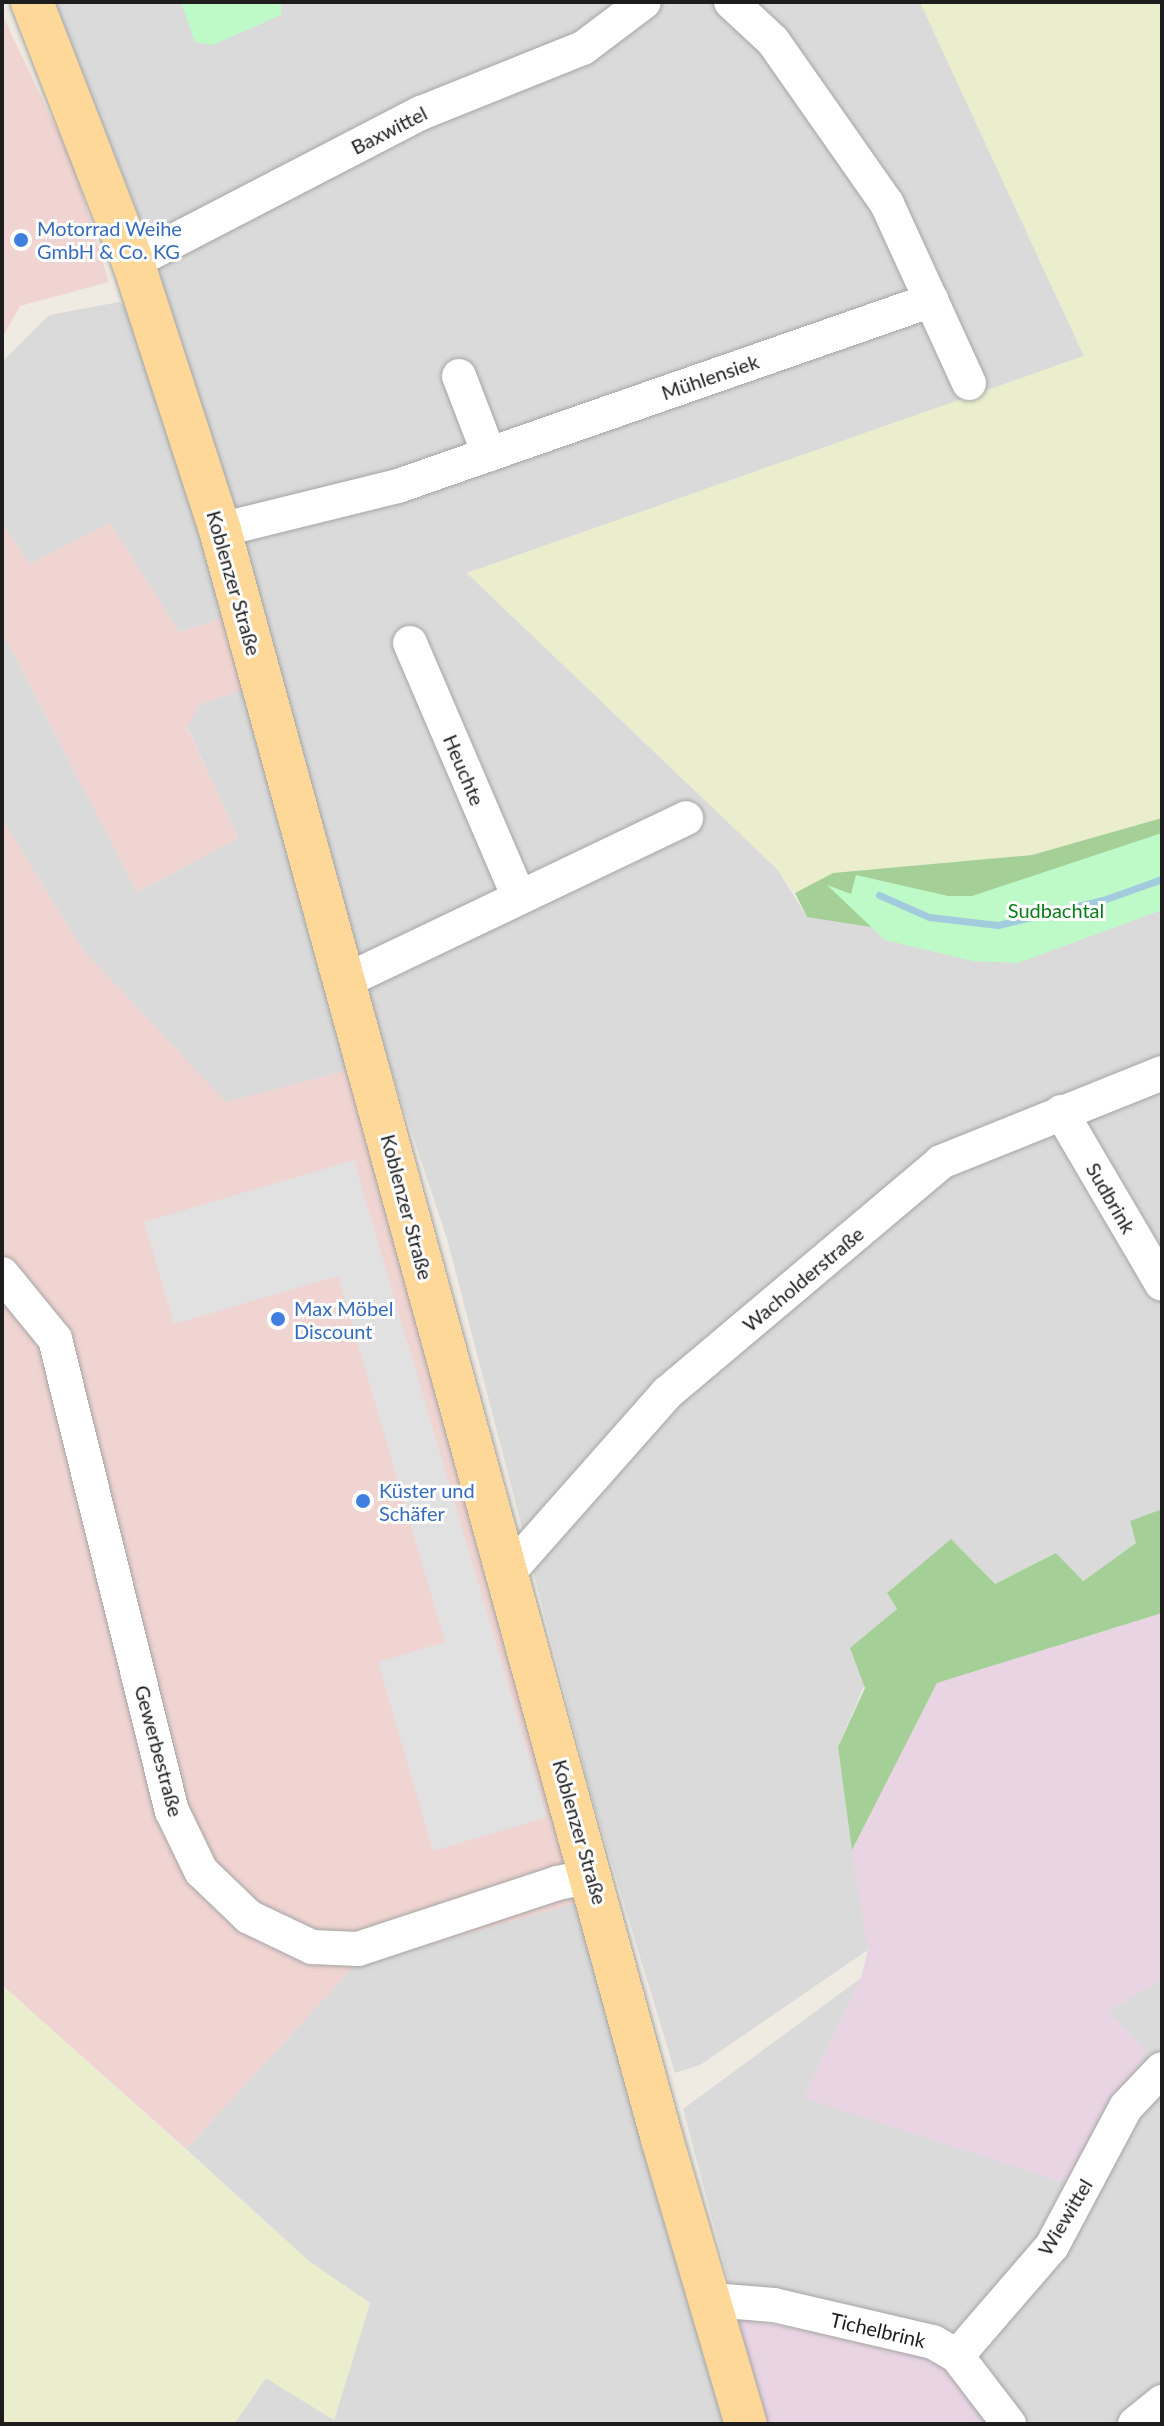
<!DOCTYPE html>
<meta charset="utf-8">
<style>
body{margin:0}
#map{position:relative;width:1164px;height:2426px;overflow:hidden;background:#efebe3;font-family:Lato,sans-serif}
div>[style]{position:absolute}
.residential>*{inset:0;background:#dbdada}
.commercial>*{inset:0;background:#f0d4d1}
.industrial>*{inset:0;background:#e8d4e3}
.farmland>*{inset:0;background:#eaeecd}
.forest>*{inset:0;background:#a4cf97}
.park>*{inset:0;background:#befac7}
.parking>*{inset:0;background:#e1e1e1}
.stream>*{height:7px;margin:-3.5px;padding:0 3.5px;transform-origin:3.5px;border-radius:3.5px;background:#a2ccdd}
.roads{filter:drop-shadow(0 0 2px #a4a4a4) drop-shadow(0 0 2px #a4a4a4)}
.minor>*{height:34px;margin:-17px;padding:0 17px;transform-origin:17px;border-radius:17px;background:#fff}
.major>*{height:42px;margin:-21px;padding:0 21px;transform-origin:21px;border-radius:21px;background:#fdd899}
.dots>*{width:22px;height:22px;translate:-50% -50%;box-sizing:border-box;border:4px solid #fff;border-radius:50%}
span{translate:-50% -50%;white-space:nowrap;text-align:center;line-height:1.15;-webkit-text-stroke:6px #fff;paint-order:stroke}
.street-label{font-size:20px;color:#1d1d1d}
.shop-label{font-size:20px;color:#366cbe}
.left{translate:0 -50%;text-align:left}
.park-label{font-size:20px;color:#0a7d1a}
.frame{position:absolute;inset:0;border:4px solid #1d1d1d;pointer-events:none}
</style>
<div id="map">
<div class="residential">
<i style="clip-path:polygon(55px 2px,920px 2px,1084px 356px,467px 573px,777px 869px,807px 917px,1162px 901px,1162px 1509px,1130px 1521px,1136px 1543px,1082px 1581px,1056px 1553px,995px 1584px,887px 1594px,897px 1609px,838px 1747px,868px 1950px,700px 2065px,675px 2073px,591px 1794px,447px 1239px,388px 1061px,242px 539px,150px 244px)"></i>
<i style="clip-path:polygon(119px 302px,129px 309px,225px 618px,179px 632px,111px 525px,29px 564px,2px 523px,2px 362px,49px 315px)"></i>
<i style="clip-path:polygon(2px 631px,137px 892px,238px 838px,187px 726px,200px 704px,247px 688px,352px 1069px,226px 1103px,82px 949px,2px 819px)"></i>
<i style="clip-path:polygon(582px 1901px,725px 2424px,234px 2424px,266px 2378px,334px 2420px,370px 2303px,310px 2262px,186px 2149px,354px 1966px)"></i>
<i style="clip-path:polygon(861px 1978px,804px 2098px,1108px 2011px,1162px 1979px,1162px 2415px,1151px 2424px,993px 2424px,950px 2369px,731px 2289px,683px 2109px)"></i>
</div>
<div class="commercial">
<i style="clip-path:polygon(2px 14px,73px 164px,109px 282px,20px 306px,2px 338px)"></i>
<i style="clip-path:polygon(2px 523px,29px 564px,110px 523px,179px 632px,225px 618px,247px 688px,200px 704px,187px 727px,238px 838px,137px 892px,2px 631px)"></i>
<i style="clip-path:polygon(2px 819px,82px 949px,226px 1102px,352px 1069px,582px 1901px,354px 1966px,186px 2149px,2px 1985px)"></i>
</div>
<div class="industrial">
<i style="clip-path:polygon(1162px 1613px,1162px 1979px,1108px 2011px,1146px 2051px,1076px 2187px,804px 2098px,861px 1978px,868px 1950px,852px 1850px,937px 1683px)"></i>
<i style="clip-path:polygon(736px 2318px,920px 2350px,950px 2369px,993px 2424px,767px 2424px)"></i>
</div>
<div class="farmland">
<i style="clip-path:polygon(920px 2px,1162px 2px,1162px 818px,1032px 855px,833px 873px,795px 893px,777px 869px,467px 573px,1084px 356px)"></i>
<i style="clip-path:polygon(2px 1985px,310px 2262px,370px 2303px,334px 2420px,266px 2378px,234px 2424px,2px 2424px)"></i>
</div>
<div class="forest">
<i style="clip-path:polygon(1162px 818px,1162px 901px,998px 947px,807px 917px,795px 893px,833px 873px,1032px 855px)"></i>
<i style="clip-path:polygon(1162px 1509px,1162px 1613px,937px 1683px,852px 1850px,838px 1747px,865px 1688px,850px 1648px,897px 1609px,887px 1593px,951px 1539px,995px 1584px,1056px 1553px,1083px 1581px,1136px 1543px,1130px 1521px)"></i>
</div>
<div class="park">
<i style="clip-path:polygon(181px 2px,281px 2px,281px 15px,213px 45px,195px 42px)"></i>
<i style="clip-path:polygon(1162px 833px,1162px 910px,1018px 963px,973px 961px,885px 940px,827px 885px,851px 894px,856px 875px,948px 896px,972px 896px)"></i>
</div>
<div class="parking">
<i style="clip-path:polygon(354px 1160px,547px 1817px,433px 1851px,378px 1662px,445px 1642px,338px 1276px,174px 1324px,144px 1222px)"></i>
</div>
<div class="stream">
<i style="left:879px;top:895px;width:55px;rotate:23.7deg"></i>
<i style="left:929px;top:917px;width:69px;rotate:6.6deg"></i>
<i style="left:998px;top:925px;width:108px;rotate:-13.4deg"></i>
<i style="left:1103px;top:900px;width:63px;rotate:-19.6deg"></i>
</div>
<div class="roads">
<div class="minor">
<i style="left:731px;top:2px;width:57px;rotate:42.9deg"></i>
<i style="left:773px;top:41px;width:199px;rotate:55deg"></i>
<i style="left:887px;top:204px;width:197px;rotate:65.4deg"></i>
<i style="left:133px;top:262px;width:324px;rotate:-27.4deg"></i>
<i style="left:421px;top:113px;width:175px;rotate:-21.9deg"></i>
<i style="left:583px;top:48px;width:76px;rotate:-37deg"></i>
<i style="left:459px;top:376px;width:84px;rotate:69deg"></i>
<i style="left:220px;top:530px;width:183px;rotate:-13.9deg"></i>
<i style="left:398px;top:486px;width:565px;rotate:-19.2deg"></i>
<i style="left:410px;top:643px;width:276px;rotate:66.8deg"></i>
<i style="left:345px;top:981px;width:378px;rotate:-25.5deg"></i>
<i style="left:1061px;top:1112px;width:199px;rotate:59.6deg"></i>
<i style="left:2px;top:1274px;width:84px;rotate:50.8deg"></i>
<i style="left:55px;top:1339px;width:486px;rotate:76.1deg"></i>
<i style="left:172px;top:1811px;width:67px;rotate:64.2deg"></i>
<i style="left:201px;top:1871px;width:66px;rotate:43.8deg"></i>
<i style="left:249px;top:1917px;width:70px;rotate:25.5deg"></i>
<i style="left:312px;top:1947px;width:46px;rotate:2.5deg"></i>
<i style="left:358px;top:1949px;width:210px;rotate:-18.3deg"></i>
<i style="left:557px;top:1883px;width:37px;rotate:-11deg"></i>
<i style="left:507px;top:1574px;width:242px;rotate:-48.5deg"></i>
<i style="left:667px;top:1393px;width:358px;rotate:-40.1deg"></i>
<i style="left:941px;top:1162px;width:238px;rotate:-21.9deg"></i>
<i style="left:712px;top:2300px;width:62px;rotate:4.6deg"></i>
<i style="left:774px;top:2305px;width:163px;rotate:13.1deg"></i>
<i style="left:933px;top:2342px;width:28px;rotate:30deg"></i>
<i style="left:957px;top:2356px;width:86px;rotate:52.6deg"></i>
<i style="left:957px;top:2356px;width:145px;rotate:-49.2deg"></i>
<i style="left:1052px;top:2246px;width:157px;rotate:-62deg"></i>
<i style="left:1126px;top:2107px;width:52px;rotate:-46.5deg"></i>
<i style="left:1135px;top:2424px;width:35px;rotate:-39deg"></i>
</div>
<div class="major">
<i style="left:32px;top:2px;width:279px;rotate:68.8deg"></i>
<i style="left:133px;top:262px;width:282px;rotate:72deg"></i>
<i style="left:220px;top:530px;width:1669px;rotate:74.64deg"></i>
<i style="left:662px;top:2139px;width:297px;rotate:73.6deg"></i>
</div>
</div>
<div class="dots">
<i style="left:21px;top:240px;background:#3f7fe0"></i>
<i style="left:278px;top:1319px;background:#3f7fe0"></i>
<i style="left:363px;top:1501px;background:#3f7fe0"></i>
</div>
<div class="street-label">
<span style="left:389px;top:130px;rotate:-27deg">Baxwittel</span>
<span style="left:710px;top:377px;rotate:-19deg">Mühlensiek</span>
<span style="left:234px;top:583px;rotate:74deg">Koblenzer Straße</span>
<span style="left:464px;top:770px;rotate:67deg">Heuchte</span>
<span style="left:1111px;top:1198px;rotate:60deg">Sudbrink</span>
<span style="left:407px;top:1207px;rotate:75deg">Koblenzer Straße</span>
<span style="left:803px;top:1279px;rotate:-40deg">Wacholderstraße</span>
<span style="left:159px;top:1751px;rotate:75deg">Gewerbestraße</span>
<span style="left:580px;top:1832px;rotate:74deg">Koblenzer Straße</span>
<span style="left:1065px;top:2217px;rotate:-59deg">Wiewittel</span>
<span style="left:878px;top:2330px;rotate:13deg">Tichelbrink</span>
</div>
<div class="shop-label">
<span class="left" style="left:37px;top:240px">Motorrad Weihe<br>GmbH &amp; Co. KG</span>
<span class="left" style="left:294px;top:1320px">Max Möbel<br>Discount</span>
<span class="left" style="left:379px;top:1502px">Küster und<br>Schäfer</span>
</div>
<div class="park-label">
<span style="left:1056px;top:910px">Sudbachtal</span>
</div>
<div class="frame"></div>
</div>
